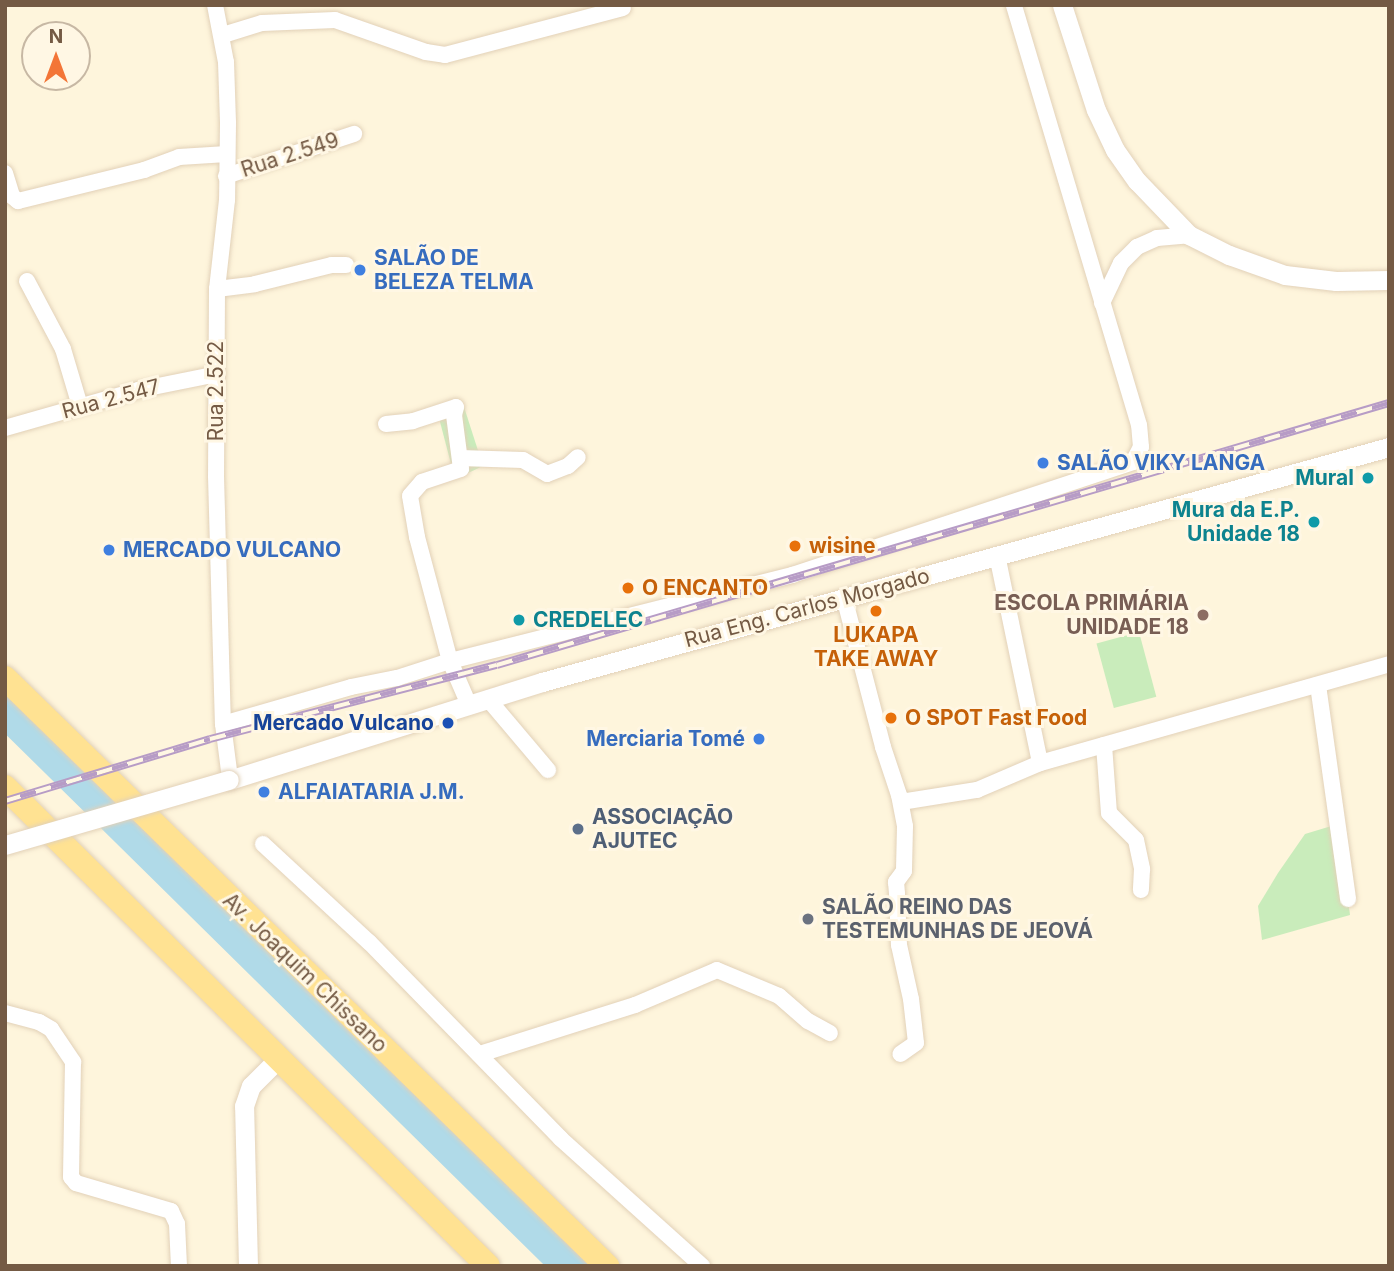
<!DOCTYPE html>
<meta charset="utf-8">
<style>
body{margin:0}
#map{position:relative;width:1394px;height:1271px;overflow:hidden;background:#fef5dc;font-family:Inter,sans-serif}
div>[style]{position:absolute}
.green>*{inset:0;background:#c9ecbb;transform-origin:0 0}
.river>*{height:35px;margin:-17.5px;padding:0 17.5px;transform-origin:17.5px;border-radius:17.5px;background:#b0dae8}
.roads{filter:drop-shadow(0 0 2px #e2d1b8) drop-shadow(0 0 2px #e2d1b8)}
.minor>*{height:16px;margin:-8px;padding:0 8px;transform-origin:8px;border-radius:8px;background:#fff}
.tertiary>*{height:19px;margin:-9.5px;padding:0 9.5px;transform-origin:9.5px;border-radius:9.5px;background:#fff}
.primary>*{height:24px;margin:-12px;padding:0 12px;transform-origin:12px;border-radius:12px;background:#ffe292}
.rail>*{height:8px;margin-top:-4px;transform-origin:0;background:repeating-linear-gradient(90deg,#fff7e4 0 16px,#b79cc6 0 32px);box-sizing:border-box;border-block:2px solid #b79cc6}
.bridges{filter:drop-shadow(0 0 2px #e2d1b8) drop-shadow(0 0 2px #e2d1b8)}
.tertiary-bridge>*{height:19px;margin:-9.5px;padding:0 9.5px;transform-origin:9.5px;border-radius:9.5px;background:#fff}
.dots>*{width:19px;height:19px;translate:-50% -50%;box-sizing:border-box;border:4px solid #fff7e4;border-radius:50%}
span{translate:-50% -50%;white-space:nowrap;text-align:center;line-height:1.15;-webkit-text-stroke:6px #fff7e4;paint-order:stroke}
.street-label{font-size:21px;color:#745a44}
.shop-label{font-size:21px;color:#366cbe;font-weight:700}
.left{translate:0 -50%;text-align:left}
.right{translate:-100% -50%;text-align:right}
.culture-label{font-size:21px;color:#0d838f;font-weight:700}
.food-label{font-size:21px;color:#c56008;font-weight:700}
.education-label{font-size:21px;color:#785e54;font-weight:700}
.transit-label{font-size:21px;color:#164399;font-weight:700}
.service-label{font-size:21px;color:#4e5e75;font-weight:700}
.worship-label{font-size:21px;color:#5b616d;font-weight:700}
.frame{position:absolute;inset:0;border:7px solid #745a44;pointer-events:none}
.north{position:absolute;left:21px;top:21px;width:70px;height:70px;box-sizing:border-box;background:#fff7e4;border:2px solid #c7b8a4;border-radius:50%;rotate:0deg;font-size:19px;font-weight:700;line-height:28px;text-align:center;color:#745a44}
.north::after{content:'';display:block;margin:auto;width:24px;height:32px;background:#f37537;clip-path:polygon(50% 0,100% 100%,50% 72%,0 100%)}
</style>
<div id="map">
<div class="green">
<i style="clip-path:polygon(464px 407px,483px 466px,455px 479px,439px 418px)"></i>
<i style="left:1139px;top:632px;width:67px;height:44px;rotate:75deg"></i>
<i style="clip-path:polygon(1338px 824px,1350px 915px,1262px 940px,1258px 906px,1278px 873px,1305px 834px)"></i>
</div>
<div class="river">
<i style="left:5px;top:709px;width:793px;rotate:44.59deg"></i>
</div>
<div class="roads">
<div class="minor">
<i style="left:215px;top:5px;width:58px;rotate:79.1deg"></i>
<i style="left:226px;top:62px;width:61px;rotate:88.1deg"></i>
<i style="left:228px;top:123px;width:77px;rotate:90.7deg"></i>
<i style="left:227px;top:200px;width:90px;rotate:96.4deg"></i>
<i style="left:217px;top:289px;width:187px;rotate:90.3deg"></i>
<i style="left:216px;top:476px;width:248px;rotate:88.4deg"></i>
<i style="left:223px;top:724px;width:55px;rotate:82.7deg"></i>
<i style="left:223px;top:35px;width:41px;rotate:-17.1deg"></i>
<i style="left:262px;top:23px;width:73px;rotate:-2.4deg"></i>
<i style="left:335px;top:20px;width:96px;rotate:19.4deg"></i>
<i style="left:426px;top:52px;width:19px;rotate:9deg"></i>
<i style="left:445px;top:55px;width:184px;rotate:-14.8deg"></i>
<i style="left:5px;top:173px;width:24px;rotate:73deg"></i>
<i style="left:12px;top:196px;width:8px;rotate:40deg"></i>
<i style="left:18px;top:201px;width:130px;rotate:-13.8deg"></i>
<i style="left:144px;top:170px;width:37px;rotate:-20deg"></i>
<i style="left:179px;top:157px;width:48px;rotate:-3.6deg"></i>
<i style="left:226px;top:176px;width:135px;rotate:-18.2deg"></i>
<i style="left:27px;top:281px;width:77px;rotate:62.1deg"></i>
<i style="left:63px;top:349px;width:59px;rotate:73.4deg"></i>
<i style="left:217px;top:289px;width:38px;rotate:-7deg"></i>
<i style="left:255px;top:284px;width:79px;rotate:-13.9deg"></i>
<i style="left:332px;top:265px;width:14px"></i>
<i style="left:1102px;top:303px;width:44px;rotate:-64.6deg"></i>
<i style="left:1121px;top:263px;width:23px;rotate:-45deg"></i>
<i style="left:1137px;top:247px;width:22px;rotate:-24deg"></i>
<i style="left:1157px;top:238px;width:32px;rotate:-5deg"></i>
<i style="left:456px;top:407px;width:8px;rotate:104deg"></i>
<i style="left:454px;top:415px;width:54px;rotate:82.6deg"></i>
<i style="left:461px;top:469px;width:41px;rotate:161.6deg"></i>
<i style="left:422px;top:482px;width:18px;rotate:131deg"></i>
<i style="left:410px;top:496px;width:42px;rotate:80.3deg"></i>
<i style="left:417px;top:537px;width:128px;rotate:75.1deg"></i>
<i style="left:450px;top:661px;width:48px;rotate:66.6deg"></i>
<i style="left:386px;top:424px;width:27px;rotate:-6deg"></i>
<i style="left:413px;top:421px;width:45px;rotate:-18deg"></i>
<i style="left:5px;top:428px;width:138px;rotate:-15.9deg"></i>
<i style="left:138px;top:390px;width:81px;rotate:-11.4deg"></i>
<i style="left:460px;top:458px;width:63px;rotate:1.8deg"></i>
<i style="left:523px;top:460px;width:28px;rotate:30deg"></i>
<i style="left:547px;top:474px;width:22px;rotate:-21deg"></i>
<i style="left:568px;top:466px;width:13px;rotate:-42deg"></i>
<i style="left:997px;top:555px;width:212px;rotate:78.3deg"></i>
<i style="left:844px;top:597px;width:155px;rotate:75.4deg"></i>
<i style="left:883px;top:747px;width:51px;rotate:71.6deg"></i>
<i style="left:899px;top:795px;width:32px;rotate:79deg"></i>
<i style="left:905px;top:826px;width:45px;rotate:91.3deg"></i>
<i style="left:904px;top:871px;width:14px;rotate:126deg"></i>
<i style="left:896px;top:882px;width:12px;rotate:85deg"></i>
<i style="left:897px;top:894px;width:51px;rotate:87.8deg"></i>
<i style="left:899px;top:945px;width:55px;rotate:77.5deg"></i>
<i style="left:911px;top:999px;width:44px;rotate:83.5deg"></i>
<i style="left:916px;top:1043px;width:19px;rotate:145deg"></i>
<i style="left:1318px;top:685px;width:216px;rotate:82deg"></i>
<i style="left:488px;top:699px;width:93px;rotate:49.8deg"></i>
<i style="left:223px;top:724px;width:133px;rotate:-16.1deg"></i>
<i style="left:351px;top:687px;width:47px;rotate:-11.1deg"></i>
<i style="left:397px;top:678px;width:56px;rotate:-17.8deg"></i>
<i style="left:450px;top:661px;width:353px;rotate:-14.1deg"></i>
<i style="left:792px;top:575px;width:359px;rotate:-18.3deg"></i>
<i style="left:1133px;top:462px;width:17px;rotate:-62deg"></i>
<i style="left:1141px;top:447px;width:22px;rotate:-95deg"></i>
<i style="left:1139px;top:425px;width:438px;rotate:-106.6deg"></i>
<i style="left:1104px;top:745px;width:68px;rotate:85.8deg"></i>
<i style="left:1109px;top:813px;width:38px;rotate:45deg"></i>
<i style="left:1136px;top:840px;width:30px;rotate:78deg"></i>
<i style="left:1142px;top:869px;width:21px;rotate:93deg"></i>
<i style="left:901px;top:802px;width:77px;rotate:-9deg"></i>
<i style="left:977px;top:790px;width:69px;rotate:-23.2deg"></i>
<i style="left:1040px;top:763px;width:363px;rotate:-15.8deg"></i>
<i style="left:263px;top:844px;width:144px;rotate:42.8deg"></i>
<i style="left:369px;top:942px;width:275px;rotate:45.7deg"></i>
<i style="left:561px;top:1139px;width:190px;rotate:42deg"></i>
<i style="left:5px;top:1013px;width:35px;rotate:15deg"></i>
<i style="left:39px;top:1022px;width:14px;rotate:30deg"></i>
<i style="left:51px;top:1029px;width:40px;rotate:56deg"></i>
<i style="left:73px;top:1062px;width:115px;rotate:91deg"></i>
<i style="left:71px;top:1177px;width:8px;rotate:50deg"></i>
<i style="left:76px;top:1183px;width:99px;rotate:16.4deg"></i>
<i style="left:171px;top:1211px;width:14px;rotate:65deg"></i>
<i style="left:177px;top:1224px;width:42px;rotate:87.3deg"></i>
<i style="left:480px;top:1054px;width:163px;rotate:-17.5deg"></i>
<i style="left:635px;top:1005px;width:89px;rotate:-23.1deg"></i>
<i style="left:717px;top:970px;width:67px;rotate:22.8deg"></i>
<i style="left:779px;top:996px;width:38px;rotate:41deg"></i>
<i style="left:808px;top:1021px;width:25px;rotate:29deg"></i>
</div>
<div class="tertiary">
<i style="left:1062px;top:5px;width:110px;rotate:72.1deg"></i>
<i style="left:1096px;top:110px;width:44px;rotate:64.6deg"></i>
<i style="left:1115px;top:150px;width:38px;rotate:55deg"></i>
<i style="left:1137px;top:181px;width:75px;rotate:46.1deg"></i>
<i style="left:1189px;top:235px;width:45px;rotate:26.6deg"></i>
<i style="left:1229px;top:255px;width:59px;rotate:19.7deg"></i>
<i style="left:1285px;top:275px;width:51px;rotate:6.7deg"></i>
<i style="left:1336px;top:281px;width:53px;rotate:-1.1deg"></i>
<i style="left:229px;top:780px;width:328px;rotate:-17.4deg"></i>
<i style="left:542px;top:682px;width:879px;rotate:-15.51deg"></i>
<i style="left:248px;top:1266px;width:160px;rotate:-91.4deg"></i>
<i style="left:244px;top:1106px;width:21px;rotate:-71deg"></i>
<i style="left:251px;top:1086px;width:40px;rotate:-45deg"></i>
</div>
<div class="primary">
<i style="left:5px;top:678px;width:842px;rotate:44.33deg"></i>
<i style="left:5px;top:787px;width:680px;rotate:44.76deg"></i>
</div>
</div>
<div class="rail">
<i style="left:5px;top:801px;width:214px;rotate:-16.8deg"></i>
<i style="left:210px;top:739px;width:296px;rotate:-14.5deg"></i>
<i style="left:497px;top:665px;width:930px;rotate:-16.37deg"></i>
</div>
<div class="bridges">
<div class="tertiary-bridge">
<i style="left:5px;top:845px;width:233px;rotate:-16.2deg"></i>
</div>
</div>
<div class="dots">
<i style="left:360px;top:270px;background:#3f7fe0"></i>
<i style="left:1043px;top:463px;background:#3f7fe0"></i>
<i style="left:1368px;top:478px;background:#0f9aa8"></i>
<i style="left:1314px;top:522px;background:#0f9aa8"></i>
<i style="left:795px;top:546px;background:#e8710a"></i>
<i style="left:109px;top:550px;background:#3f7fe0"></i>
<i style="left:628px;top:588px;background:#e8710a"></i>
<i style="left:876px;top:611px;background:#e8710a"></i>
<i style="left:1203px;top:615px;background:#8d6e63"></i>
<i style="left:519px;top:620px;background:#0f9aa8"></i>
<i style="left:891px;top:718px;background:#e8710a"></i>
<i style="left:448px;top:723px;background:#1a4fb4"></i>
<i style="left:759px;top:739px;background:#3f7fe0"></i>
<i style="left:264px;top:792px;background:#3f7fe0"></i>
<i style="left:578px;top:829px;background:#5c6f8a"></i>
<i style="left:808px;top:919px;background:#6b7280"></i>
</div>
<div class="street-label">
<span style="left:290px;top:155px;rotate:-18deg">Rua 2.549</span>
<span style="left:216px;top:391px;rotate:-90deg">Rua 2.522</span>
<span style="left:111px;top:399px;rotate:-15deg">Rua 2.547</span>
<span style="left:807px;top:608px;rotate:-15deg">Rua Eng. Carlos Morgado</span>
<span style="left:305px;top:973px;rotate:44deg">Av. Joaquim Chissano</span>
</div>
<div class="shop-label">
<span class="left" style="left:374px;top:270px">SALÃO DE<br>BELEZA TELMA</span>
<span class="left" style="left:1057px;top:463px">SALÃO VIKY LANGA</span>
<span class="left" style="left:123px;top:550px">MERCADO VULCANO</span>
<span class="right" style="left:745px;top:739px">Merciaria Tomé</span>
<span class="left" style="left:278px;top:792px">ALFAIATARIA J.M.</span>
</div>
<div class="culture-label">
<span class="right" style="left:1354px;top:478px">Mural</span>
<span class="right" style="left:1300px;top:522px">Mura da E.P.<br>Unidade 18</span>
<span class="left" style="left:533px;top:620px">CREDELEC</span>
</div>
<div class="food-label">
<span class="left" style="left:809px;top:546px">wisine</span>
<span class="left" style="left:642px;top:588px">O ENCANTO</span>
<span style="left:876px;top:647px">LUKAPA<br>TAKE AWAY</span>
<span class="left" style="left:905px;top:718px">O SPOT Fast Food</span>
</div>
<div class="education-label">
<span class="right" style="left:1189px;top:615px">ESCOLA PRIMÁRIA<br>UNIDADE 18</span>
</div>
<div class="transit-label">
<span class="right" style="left:434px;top:723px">Mercado Vulcano</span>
</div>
<div class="service-label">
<span class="left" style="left:592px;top:829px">ASSOCIAÇĀO<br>AJUTEC</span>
</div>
<div class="worship-label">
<span class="left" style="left:822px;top:919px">SALÃO REINO DAS<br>TESTEMUNHAS DE JEOVÁ</span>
</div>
<div class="frame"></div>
<div class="north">N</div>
</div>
